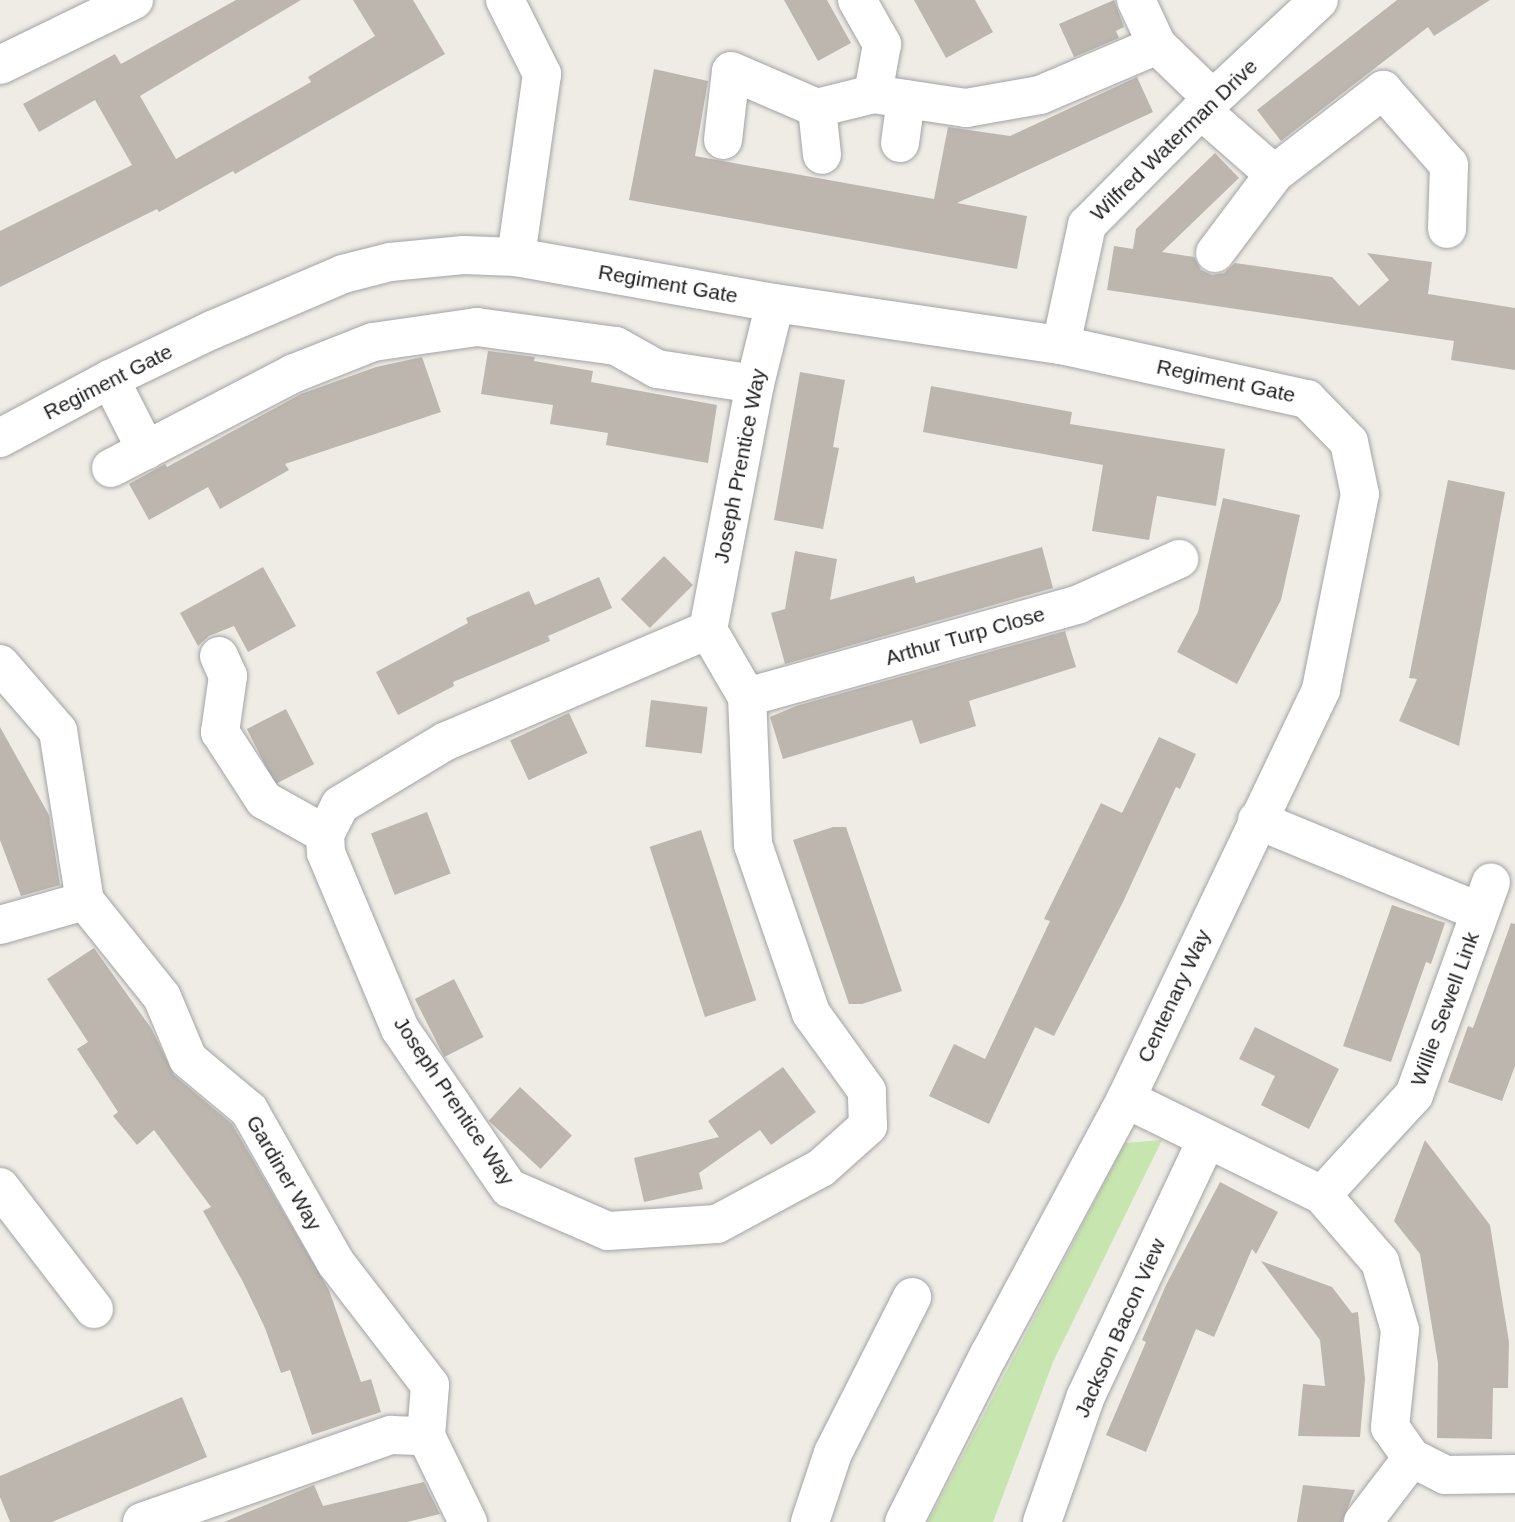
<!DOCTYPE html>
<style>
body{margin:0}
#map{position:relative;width:1515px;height:1522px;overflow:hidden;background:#efece6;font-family:Helvetica,sans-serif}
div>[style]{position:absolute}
.grass>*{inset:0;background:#c7e5af}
.building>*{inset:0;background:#bcb6af;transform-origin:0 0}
.roads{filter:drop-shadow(0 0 2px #a3a3a3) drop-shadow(0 0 2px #a3a3a3)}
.minor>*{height:38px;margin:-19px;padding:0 19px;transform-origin:19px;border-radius:19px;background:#fff}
span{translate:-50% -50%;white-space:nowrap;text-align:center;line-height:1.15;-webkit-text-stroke:7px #fff;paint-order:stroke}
.street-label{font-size:21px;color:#1f1f1f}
</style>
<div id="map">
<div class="grass">
<i style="clip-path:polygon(1162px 1140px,1053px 1362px,993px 1522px,928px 1522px,1125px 1143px)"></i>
</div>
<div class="building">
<i style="clip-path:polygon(236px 0,301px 0,140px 96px,176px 159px,311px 82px,308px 77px,375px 36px,353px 0,413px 0,445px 54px,235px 174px,233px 171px,159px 212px,157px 209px,0 287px,0 231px,132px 165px,95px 100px,39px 132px,23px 104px,115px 54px,121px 64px)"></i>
<i style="clip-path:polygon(784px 0,827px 0,851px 43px,818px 61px)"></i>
<i style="clip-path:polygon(914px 0,975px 0,993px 32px,946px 58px)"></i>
<i style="clip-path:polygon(1114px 0,1124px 27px,1116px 31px,1119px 38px,1074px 57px,1059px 24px)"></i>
<i style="clip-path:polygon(1397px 0,1490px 0,1434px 36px,1428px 27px,1281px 141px,1257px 110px)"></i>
<i style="clip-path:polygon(654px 69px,708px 81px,695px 156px,934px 199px,948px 127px,1010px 136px,1137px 77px,1153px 112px,957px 203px,1027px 216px,1017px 269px,629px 200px)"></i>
<i style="clip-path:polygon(1215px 153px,1239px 178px,1162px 252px,1194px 257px,1201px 270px,1212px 275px,1224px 273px,1235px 263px,1332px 277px,1359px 306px,1389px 280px,1367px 253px,1432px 262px,1428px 294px,1515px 308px,1515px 370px,1451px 360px,1454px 341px,1107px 290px,1114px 246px,1133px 249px,1136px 229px)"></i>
<i style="clip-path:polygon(488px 351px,535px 357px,534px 361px,593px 371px,591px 382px,717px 405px,708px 463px,606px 445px,608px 433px,550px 424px,553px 405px,481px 394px)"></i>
<i style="clip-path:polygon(422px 357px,441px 412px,285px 464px,289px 470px,220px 509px,208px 487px,149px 520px,129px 484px,165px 464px,167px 467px,301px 394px,376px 367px)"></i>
<i style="clip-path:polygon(800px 372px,845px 380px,833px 447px,839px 448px,823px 529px,774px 520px)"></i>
<i style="clip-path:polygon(931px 386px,1072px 412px,1070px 424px,1225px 449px,1216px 506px,1157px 496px,1149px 540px,1092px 531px,1103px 465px,923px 432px)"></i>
<i style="clip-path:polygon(1448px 480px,1505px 492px,1459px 746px,1399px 721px,1417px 679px,1409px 678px)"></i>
<i style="clip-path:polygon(1223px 498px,1300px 515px,1281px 600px,1237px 684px,1177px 652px,1198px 612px)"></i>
<i style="clip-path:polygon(1042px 547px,1053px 588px,785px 664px,771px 613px,785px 609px,795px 551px,837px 559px,830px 600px,914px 576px,916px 583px)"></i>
<i style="left:664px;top:556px;width:41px;height:61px;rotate:45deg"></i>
<i style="clip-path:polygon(263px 567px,296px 626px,248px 652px,234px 626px,209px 636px,198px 646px,180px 613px)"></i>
<i style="clip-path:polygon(599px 577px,612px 608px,548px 636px,550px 641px,453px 682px,454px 686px,398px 715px,376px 672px,468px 623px,466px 618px,529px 591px,535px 605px)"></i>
<i style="clip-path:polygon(1065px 631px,1076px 667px,969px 701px,976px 726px,920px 744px,912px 720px,783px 759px,770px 717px,796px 706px)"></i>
<i style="left:651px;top:700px;width:57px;height:47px;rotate:7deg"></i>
<i style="left:286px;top:709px;width:62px;height:44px;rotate:63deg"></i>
<i style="left:569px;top:713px;width:44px;height:65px;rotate:65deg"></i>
<i style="clip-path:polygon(0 727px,49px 815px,60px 885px,21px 896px,0 840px)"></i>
<i style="clip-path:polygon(1159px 737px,1196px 754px,1180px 789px,1176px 787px,1123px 902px,1054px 1036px,1035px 1027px,989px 1124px,929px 1096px,954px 1044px,985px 1059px,1050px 921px,1044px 919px,1101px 803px,1122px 813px)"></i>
<i style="left:427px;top:812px;width:66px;height:60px;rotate:69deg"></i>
<i style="clip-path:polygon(833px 827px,846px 827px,902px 991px,862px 1004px,849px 1004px,793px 840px)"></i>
<i style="left:701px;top:830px;width:179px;height:54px;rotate:72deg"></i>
<i style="clip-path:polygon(1392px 905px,1445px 923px,1431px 964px,1426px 962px,1391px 1062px,1343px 1046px)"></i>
<i style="clip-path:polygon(1511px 923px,1515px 924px,1515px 1066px,1502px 1101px,1448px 1082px,1468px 1026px,1473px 1028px)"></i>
<i style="clip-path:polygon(94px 948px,151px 1028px,174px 1075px,232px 1124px,329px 1290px,361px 1382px,371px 1379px,381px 1412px,312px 1435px,290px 1370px,281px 1373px,265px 1328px,242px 1280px,203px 1211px,211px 1207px,154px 1130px,137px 1145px,113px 1116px,118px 1112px,77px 1049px,88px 1042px,47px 979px)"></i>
<i style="left:454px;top:979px;width:65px;height:44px;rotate:63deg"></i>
<i style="clip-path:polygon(1255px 1027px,1339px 1069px,1309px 1129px,1261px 1105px,1275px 1076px,1239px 1059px)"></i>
<i style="clip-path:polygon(783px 1067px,816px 1112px,771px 1145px,760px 1130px,699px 1173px,703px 1189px,644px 1202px,634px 1158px,719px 1137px,708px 1121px)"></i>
<i style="left:520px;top:1087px;width:71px;height:46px;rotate:43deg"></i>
<i style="clip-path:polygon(1425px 1140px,1490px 1225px,1509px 1342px,1508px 1388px,1493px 1388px,1492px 1439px,1437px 1438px,1438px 1363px,1420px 1254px,1394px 1221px)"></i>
<i style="clip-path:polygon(1220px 1182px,1278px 1212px,1256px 1254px,1252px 1249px,1214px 1337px,1196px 1329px,1146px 1452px,1106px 1435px,1146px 1342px,1142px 1340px,1166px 1285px)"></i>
<i style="clip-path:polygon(1261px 1261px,1332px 1287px,1352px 1313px,1358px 1312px,1365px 1379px,1360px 1437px,1298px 1436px,1303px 1384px,1325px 1386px,1320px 1340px)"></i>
<i style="clip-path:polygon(182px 1397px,207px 1457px,52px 1522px,10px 1522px,0 1497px,0 1476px)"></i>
<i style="clip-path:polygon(424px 1482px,440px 1514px,407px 1522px,224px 1522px,314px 1485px,323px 1506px)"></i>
<i style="clip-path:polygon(1303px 1485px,1355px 1490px,1342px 1522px,1297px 1522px)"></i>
</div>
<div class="roads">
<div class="minor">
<i style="left:505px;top:0;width:83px;rotate:63.4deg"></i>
<i style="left:542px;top:74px;width:185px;rotate:98.1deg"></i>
<i style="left:857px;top:0;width:51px;rotate:60.4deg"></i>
<i style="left:882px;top:44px;width:51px;rotate:100.2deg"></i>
<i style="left:1136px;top:0;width:50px;rotate:65deg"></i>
<i style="left:0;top:65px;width:149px;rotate:-25.9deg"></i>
<i style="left:817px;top:108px;width:47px;rotate:83.9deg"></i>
<i style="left:1201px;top:110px;width:97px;rotate:41.2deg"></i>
<i style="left:1274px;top:174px;width:138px;rotate:-37.6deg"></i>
<i style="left:1383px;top:90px;width:100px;rotate:48.7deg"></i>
<i style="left:1449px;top:165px;width:64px;rotate:91.8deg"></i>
<i style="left:723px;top:140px;width:69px;rotate:-83.4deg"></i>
<i style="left:731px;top:71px;width:94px;rotate:23.3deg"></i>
<i style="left:817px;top:108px;width:58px;rotate:-14deg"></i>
<i style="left:873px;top:94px;width:94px;rotate:8.6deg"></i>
<i style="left:966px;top:108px;width:75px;rotate:-10deg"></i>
<i style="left:1040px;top:95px;width:127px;rotate:-23.1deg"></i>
<i style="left:1157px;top:45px;width:78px;rotate:44deg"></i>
<i style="left:900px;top:143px;width:44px;rotate:-82.2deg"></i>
<i style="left:1215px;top:253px;width:99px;rotate:-53.2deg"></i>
<i style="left:1061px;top:345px;width:123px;rotate:-77.8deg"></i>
<i style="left:1087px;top:225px;width:162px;rotate:-45.3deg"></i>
<i style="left:1201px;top:110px;width:161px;rotate:-43deg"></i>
<i style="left:110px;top:379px;width:80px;rotate:63.1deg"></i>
<i style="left:0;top:438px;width:125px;rotate:-28.2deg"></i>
<i style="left:110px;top:379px;width:113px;rotate:-25.7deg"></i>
<i style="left:212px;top:330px;width:142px;rotate:-23.1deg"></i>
<i style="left:343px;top:274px;width:49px;rotate:-14.3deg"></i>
<i style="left:390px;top:262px;width:74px;rotate:-5.4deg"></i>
<i style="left:464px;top:255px;width:52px;rotate:2.2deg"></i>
<i style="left:516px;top:257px;width:263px;rotate:10.1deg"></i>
<i style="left:775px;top:303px;width:289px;rotate:8.4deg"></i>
<i style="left:1061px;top:345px;width:252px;rotate:12.4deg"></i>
<i style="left:1307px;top:399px;width:60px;rotate:45.7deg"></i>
<i style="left:1349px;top:442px;width:53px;rotate:78.1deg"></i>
<i style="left:1360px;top:494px;width:200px;rotate:101.3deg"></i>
<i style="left:1321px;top:690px;width:453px;rotate:115.5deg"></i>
<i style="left:1126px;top:1099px;width:289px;rotate:118.2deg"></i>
<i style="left:989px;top:1354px;width:188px;rotate:116.8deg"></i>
<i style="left:111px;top:468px;width:204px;rotate:-27.4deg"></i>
<i style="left:292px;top:374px;width:87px;rotate:-21.6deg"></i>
<i style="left:373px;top:342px;width:105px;rotate:-8.2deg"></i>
<i style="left:477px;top:327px;width:140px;rotate:7.8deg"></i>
<i style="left:616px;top:346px;width:47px;rotate:29.3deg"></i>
<i style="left:657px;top:369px;width:99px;rotate:8.7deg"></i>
<i style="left:708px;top:630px;width:285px;rotate:157deg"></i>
<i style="left:446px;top:741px;width:124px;rotate:148.9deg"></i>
<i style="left:340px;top:805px;width:33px;rotate:117deg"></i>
<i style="left:325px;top:834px;width:19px;rotate:87deg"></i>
<i style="left:326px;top:853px;width:191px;rotate:67.2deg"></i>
<i style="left:400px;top:1029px;width:193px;rotate:55.6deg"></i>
<i style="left:509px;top:1188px;width:108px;rotate:23.5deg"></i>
<i style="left:608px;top:1231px;width:109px;rotate:-3.7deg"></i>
<i style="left:717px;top:1224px;width:118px;rotate:-28.3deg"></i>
<i style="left:821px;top:1168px;width:63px;rotate:-41.8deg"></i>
<i style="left:868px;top:1126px;width:35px;rotate:-92deg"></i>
<i style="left:867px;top:1091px;width:96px;rotate:-125.7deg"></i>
<i style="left:811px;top:1013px;width:178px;rotate:-109deg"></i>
<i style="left:753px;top:845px;width:148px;rotate:-92.3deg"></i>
<i style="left:747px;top:697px;width:78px;rotate:-120.2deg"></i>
<i style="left:708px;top:630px;width:250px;rotate:-79.2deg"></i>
<i style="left:755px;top:384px;width:83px;rotate:-76.1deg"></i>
<i style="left:219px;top:656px;width:22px;rotate:66deg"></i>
<i style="left:228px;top:676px;width:57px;rotate:98.1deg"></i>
<i style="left:220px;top:732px;width:81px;rotate:57.1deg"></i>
<i style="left:264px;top:800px;width:70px;rotate:29.1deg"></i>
<i style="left:0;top:664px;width:89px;rotate:49.1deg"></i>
<i style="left:58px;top:731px;width:172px;rotate:81deg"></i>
<i style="left:85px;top:901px;width:123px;rotate:51.3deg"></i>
<i style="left:162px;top:997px;width:67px;rotate:67.2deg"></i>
<i style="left:188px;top:1059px;width:80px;rotate:39.9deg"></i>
<i style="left:249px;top:1110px;width:176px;rotate:60.4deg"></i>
<i style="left:336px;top:1263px;width:154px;rotate:52.4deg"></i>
<i style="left:430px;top:1385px;width:51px;rotate:94.5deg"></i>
<i style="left:426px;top:1436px;width:96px;rotate:64deg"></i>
<i style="left:747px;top:697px;width:345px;rotate:-15.6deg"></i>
<i style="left:1079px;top:604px;width:110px;rotate:-24.2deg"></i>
<i style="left:1257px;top:820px;width:241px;rotate:22.4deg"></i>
<i style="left:0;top:925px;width:88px;rotate:-15.8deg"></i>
<i style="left:1126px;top:1099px;width:218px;rotate:26.1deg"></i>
<i style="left:1322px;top:1195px;width:89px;rotate:49.1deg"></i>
<i style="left:1380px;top:1262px;width:71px;rotate:73.6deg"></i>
<i style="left:1400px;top:1330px;width:98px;rotate:95.9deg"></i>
<i style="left:1390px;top:1427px;width:38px;rotate:55deg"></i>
<i style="left:1412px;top:1458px;width:37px;rotate:27deg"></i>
<i style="left:1445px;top:1475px;width:70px;rotate:-0.8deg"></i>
<i style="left:0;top:1187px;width:154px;rotate:52.4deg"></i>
<i style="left:1322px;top:1195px;width:136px;rotate:-47.4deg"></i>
<i style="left:1414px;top:1095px;width:226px;rotate:-70.1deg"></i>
<i style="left:142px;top:1522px;width:264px;rotate:-19.3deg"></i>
<i style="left:391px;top:1435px;width:35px;rotate:2deg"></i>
<i style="left:810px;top:1522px;width:73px;rotate:-71.6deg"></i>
<i style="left:833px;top:1453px;width:175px;rotate:-63.1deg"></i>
<i style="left:1042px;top:1522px;width:133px;rotate:-70.8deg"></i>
<i style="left:1086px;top:1396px;width:284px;rotate:-64.8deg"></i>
<i style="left:1363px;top:1522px;width:81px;rotate:-52.6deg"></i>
</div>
</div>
<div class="street-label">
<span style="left:1174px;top:140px;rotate:-44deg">Wilfred Waterman Drive</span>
<span style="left:668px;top:284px;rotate:10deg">Regiment Gate</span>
<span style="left:1226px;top:381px;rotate:12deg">Regiment Gate</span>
<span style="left:108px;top:382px;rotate:-27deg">Regiment Gate</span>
<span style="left:740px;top:466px;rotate:-79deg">Joseph Prentice Way</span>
<span style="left:965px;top:636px;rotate:-16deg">Arthur Turp Close</span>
<span style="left:1174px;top:996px;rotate:-65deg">Centenary Way</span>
<span style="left:1445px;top:1009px;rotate:-70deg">Willie Sewell Link</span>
<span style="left:454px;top:1101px;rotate:56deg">Joseph Prentice Way</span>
<span style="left:284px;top:1173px;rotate:60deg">Gardiner Way</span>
<span style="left:1120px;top:1328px;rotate:-66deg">Jackson Bacon View</span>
</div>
</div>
